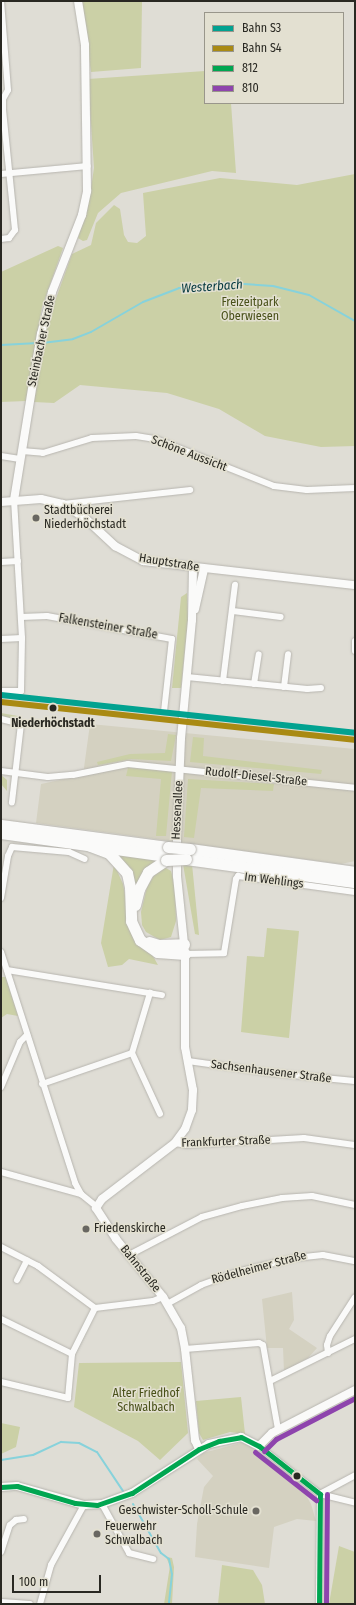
<!DOCTYPE html>
<meta charset="utf-8">
<style>
body{margin:0}
#map{position:relative;width:356px;height:1605px;overflow:hidden;background:#dfddd5;font-family:"Fira Sans Condensed",sans-serif}
div>[style]{position:absolute}
.built>*{inset:0;background:#d4d1c1}
.green>*{inset:0;background:#cbd0a6;transform-origin:0 0}
.stream>*{height:2px;margin:-1px;padding:0 1px;transform-origin:1px;border-radius:1px;background:#87d2db}
.roads{filter:drop-shadow(0 0 1px #b7b5af) drop-shadow(0 0 1px #b7b5af)}
.street>*{height:6px;margin:-3px;padding:0 3px;transform-origin:3px;border-radius:3px;background:#fafaf9}
.secondary>*{height:8px;margin:-4px;padding:0 4px;transform-origin:4px;border-radius:4px;background:#fafaf9}
.highway>*{height:11px;margin:-5.5px;padding:0 5.5px;transform-origin:5.5px;border-radius:5.5px;background:#fafaf9}
.bridges{filter:drop-shadow(0 0 1px #b7b5af) drop-shadow(0 0 1px #b7b5af)}
.highway-bridge>*{height:11px;margin:-5.5px;padding:0 5.5px;transform-origin:5.5px;border-radius:5.5px;background:#fafaf9}
.bus-1>*{height:5px;margin:-2.5px;padding:0 2.5px;transform-origin:2.5px;border-radius:2.5px;background:#00a651}
.bus-2>*{height:5px;margin:-2.5px;padding:0 2.5px;transform-origin:2.5px;border-radius:2.5px;background:#8e44ad}
.rail-1>*{height:6px;margin:-3px;padding:0 3px;transform-origin:3px;border-radius:3px;background:#02a290}
.rail-2>*{height:6px;margin:-3px;padding:0 3px;transform-origin:3px;border-radius:3px;background:#a98a13}
.dots>*{width:11px;height:11px;translate:-50% -50%;box-sizing:border-box;border:2px solid #e3e0d1;border-radius:50%}
span{translate:-50% -50%;white-space:nowrap;text-align:center;line-height:1.15;-webkit-text-stroke:3px #e3e0d1;paint-order:stroke}
.park-label{font-size:12px;color:#495119}
.street-label{font-size:12px;color:#292822}
.poi-label{font-size:12px;color:#292822}
.left{translate:0 -50%;text-align:left}
.right{translate:-100% -50%;text-align:right}
.stop-label{font-size:12px;color:#292822;font-weight:700}
.water-label{font-size:13px;color:#02373e;font-style:italic}
.frame{position:absolute;inset:0;border:2px solid #292822;pointer-events:none}
.legend{position:absolute;left:204px;top:12px;width:140px;height:92px;box-sizing:border-box;background:#e3e0d1;border:1px solid #99968b;margin:0;padding:5px 7px;list-style:none;font-size:12px;color:#292822}
.legend li{display:flex;align-items:center;gap:8px;height:20px}
.legend b{width:20px;border:1px solid #99968b}
.scale{position:absolute;left:12px;top:1575px;width:89px;height:18px;box-sizing:border-box;border:2px solid #292822;border-top:0;padding-left:5px;font-size:12px;line-height:14px;white-space:nowrap;color:#292822;-webkit-text-stroke:3px #e3e0d1;paint-order:stroke}
</style>
<div id="map">
<div class="built">
<i style="clip-path:polygon(90px 724px,355px 749px,355px 861px,341px 864px,36px 823px,41px 784px,83px 775px)"></i>
<i style="clip-path:polygon(292px 1292px,294px 1320px,289px 1329px,317px 1348px,308px 1358px,284px 1371px,283px 1348px,267px 1348px,262px 1299px)"></i>
<i style="clip-path:polygon(244px 1442px,298px 1481px,311px 1504px,316px 1521px,297px 1519px,274px 1527px,269px 1568px,195px 1557px,197px 1524px,204px 1487px,213px 1476px,197px 1459px,203px 1453px)"></i>
</div>
<div class="green">
<i style="clip-path:polygon(81px 1px,142px 1px,141px 68px,91px 72px)"></i>
<i style="clip-path:polygon(205px 71px,205px 103px,231px 103px,236px 173px,212px 171px,121px 193px,98px 213px,87px 240px,83px 241px,78px 238px,90px 195px,94px 168px,88px 79px)"></i>
<i style="clip-path:polygon(355px 174px,355px 446px,321px 447px,265px 436px,219px 409px,167px 393px,80px 385px,54px 403px,34px 402px,45px 329px,72px 254px,91px 245px,96px 223px,114px 205px,120px 209px,124px 235px,128px 242px,137px 243px,146px 236px,143px 193px,220px 178px,297px 185px)"></i>
<i style="clip-path:polygon(58px 246px,63px 248px,42px 307px,26px 401px,1px 402px,1px 272px)"></i>
<i style="clip-path:polygon(187px 593px,188px 620px,181px 688px,172px 688px,181px 597px)"></i>
<i style="left:1px;top:713px;width:17px;height:4px;rotate:10deg"></i>
<i style="clip-path:polygon(168px 734px,176px 735px,171px 761px,131px 759px,98px 765px,97px 762px,130px 754px,165px 753px)"></i>
<i style="clip-path:polygon(193px 737px,204px 738px,203px 756px,322px 770px,321px 774px,190px 762px)"></i>
<i style="clip-path:polygon(128px 768px,172px 771px,166px 836px,156px 836px,161px 779px,126px 776px)"></i>
<i style="clip-path:polygon(1px 775px,7px 780px,7px 791px,1px 784px)"></i>
<i style="clip-path:polygon(188px 779px,274px 784px,273px 791px,201px 788px,194px 838px,184px 837px)"></i>
<i style="clip-path:polygon(118px 854px,160px 858px,146px 868px,136px 887px,127px 865px)"></i>
<i style="clip-path:polygon(114px 864px,123px 884px,128px 912px,158px 965px,129px 959px,122px 965px,108px 967px,101px 943px)"></i>
<i style="clip-path:polygon(183px 864px,192px 864px,199px 935px,195px 934px)"></i>
<i style="clip-path:polygon(164px 867px,171px 871px,175px 886px,176px 921px,171px 937px,160px 940px,146px 932px,142px 925px,141px 912px,147px 887px,155px 874px)"></i>
<i style="clip-path:polygon(267px 928px,299px 931px,289px 1038px,241px 1032px,247px 956px,264px 957px)"></i>
<i style="clip-path:polygon(1px 977px,6px 977px,18px 1016px,7px 1014px,1px 1018px)"></i>
<i style="clip-path:polygon(181px 1362px,188px 1433px,160px 1460px,138px 1441px,74px 1407px,79px 1363px)"></i>
<i style="clip-path:polygon(241px 1397px,245px 1434px,230px 1432px,203px 1440px,199px 1433px,196px 1401px)"></i>
<i style="clip-path:polygon(1px 1423px,20px 1427px,16px 1447px,1px 1454px)"></i>
<i style="clip-path:polygon(339px 1546px,355px 1552px,355px 1604px,329px 1604px)"></i>
<i style="clip-path:polygon(166px 1557px,172px 1558px,174px 1567px,172px 1604px,164px 1604px,170px 1566px)"></i>
<i style="clip-path:polygon(222px 1565px,253px 1570px,262px 1585px,265px 1604px,218px 1604px)"></i>
</div>
<div class="stream">
<i style="left:42px;top:343px;width:31px;rotate:-7deg"></i>
<i style="left:73px;top:339px;width:19px;rotate:-21deg"></i>
<i style="left:91px;top:332px;width:60px;rotate:-30deg"></i>
<i style="left:143px;top:302px;width:39px;rotate:-21deg"></i>
<i style="left:179px;top:288px;width:49px;rotate:-5.8deg"></i>
<i style="left:228px;top:283px;width:45px;rotate:3.8deg"></i>
<i style="left:273px;top:286px;width:37px;rotate:14deg"></i>
<i style="left:309px;top:295px;width:53px;rotate:29.5deg"></i>
<i style="left:1px;top:345px;width:37px;rotate:-3deg"></i>
<i style="left:1px;top:1460px;width:32px;rotate:-9deg"></i>
<i style="left:33px;top:1455px;width:31px;rotate:-25deg"></i>
<i style="left:61px;top:1442px;width:18px;rotate:3deg"></i>
<i style="left:79px;top:1443px;width:20px;rotate:27deg"></i>
<i style="left:97px;top:1452px;width:47px;rotate:56.3deg"></i>
<i style="left:133px;top:1504px;width:56px;rotate:60.3deg"></i>
<i style="left:161px;top:1553px;width:10px;rotate:37deg"></i>
<i style="left:169px;top:1559px;width:15px;rotate:79deg"></i>
<i style="left:172px;top:1574px;width:30px;rotate:96deg"></i>
</div>
<div class="roads">
<div class="street">
<i style="left:1px;top:174px;width:87px;rotate:-5.3deg"></i>
<i style="left:1px;top:239px;width:8px;rotate:-7deg"></i>
<i style="left:9px;top:238px;width:10px;rotate:-53deg"></i>
<i style="left:15px;top:230px;width:121px;rotate:-95.7deg"></i>
<i style="left:3px;top:110px;width:11px;rotate:-90deg"></i>
<i style="left:3px;top:99px;width:10px;rotate:-61deg"></i>
<i style="left:8px;top:90px;width:89px;rotate:-94.5deg"></i>
<i style="left:22px;top:451px;width:21px;rotate:5deg"></i>
<i style="left:43px;top:453px;width:51px;rotate:-17deg"></i>
<i style="left:92px;top:438px;width:44px;rotate:-2.6deg"></i>
<i style="left:136px;top:436px;width:20px;rotate:9deg"></i>
<i style="left:156px;top:439px;width:127px;rotate:21.7deg"></i>
<i style="left:274px;top:486px;width:33px;rotate:7deg"></i>
<i style="left:307px;top:490px;width:48px;rotate:-2.4deg"></i>
<i style="left:1px;top:456px;width:19px;rotate:9deg"></i>
<i style="left:63px;top:504px;width:128px;rotate:-6.3deg"></i>
<i style="left:1px;top:562px;width:17px;rotate:-3deg"></i>
<i style="left:233px;top:611px;width:48px;rotate:7.1deg"></i>
<i style="left:21px;top:617px;width:26px;rotate:-2deg"></i>
<i style="left:47px;top:616px;width:127px;rotate:10.4deg"></i>
<i style="left:172px;top:639px;width:72px;rotate:96.3deg"></i>
<i style="left:1px;top:639px;width:21px;rotate:-3deg"></i>
<i style="left:355px;top:641px;width:10px;rotate:90deg"></i>
<i style="left:187px;top:677px;width:121px;rotate:5.7deg"></i>
<i style="left:307px;top:689px;width:14px;rotate:-4deg"></i>
<i style="left:223px;top:681px;width:97px;rotate:-82.9deg"></i>
<i style="left:254px;top:684px;width:30px;rotate:-81deg"></i>
<i style="left:284px;top:687px;width:33px;rotate:-83deg"></i>
<i style="left:1px;top:691px;width:20px"></i>
<i style="left:21px;top:691px;width:53px;rotate:-88.9deg"></i>
<i style="left:22px;top:638px;width:138px;rotate:-93.3deg"></i>
<i style="left:1px;top:719px;width:21px;rotate:14deg"></i>
<i style="left:21px;top:724px;width:79px;rotate:96.6deg"></i>
<i style="left:1px;top:771px;width:47px;rotate:7.3deg"></i>
<i style="left:48px;top:777px;width:25px;rotate:-5deg"></i>
<i style="left:73px;top:775px;width:56px;rotate:-11.3deg"></i>
<i style="left:128px;top:764px;width:228px;rotate:6deg"></i>
<i style="left:1px;top:898px;width:43px;rotate:-80.5deg"></i>
<i style="left:8px;top:856px;width:10px;rotate:-66deg"></i>
<i style="left:12px;top:847px;width:57px;rotate:5deg"></i>
<i style="left:69px;top:852px;width:17px;rotate:24deg"></i>
<i style="left:1px;top:952px;width:243px;rotate:72.2deg"></i>
<i style="left:75px;top:1183px;width:13px;rotate:61deg"></i>
<i style="left:81px;top:1194px;width:19px;rotate:39deg"></i>
<i style="left:185px;top:954px;width:39px;rotate:-1deg"></i>
<i style="left:224px;top:953px;width:75px;rotate:-80.8deg"></i>
<i style="left:236px;top:879px;width:4px;rotate:-56deg"></i>
<i style="left:238px;top:876px;width:118px;rotate:7.8deg"></i>
<i style="left:7px;top:970px;width:157px;rotate:9.2deg"></i>
<i style="left:132px;top:1053px;width:63px;rotate:-73.3deg"></i>
<i style="left:188px;top:1061px;width:85px;rotate:8.1deg"></i>
<i style="left:272px;top:1073px;width:83px;rotate:5.5deg"></i>
<i style="left:42px;top:1084px;width:95px;rotate:-19deg"></i>
<i style="left:132px;top:1053px;width:67px;rotate:65.3deg"></i>
<i style="left:1px;top:1087px;width:49px;rotate:-67.1deg"></i>
<i style="left:20px;top:1042px;width:10px;rotate:-45deg"></i>
<i style="left:175px;top:1143px;width:11px;rotate:10deg"></i>
<i style="left:186px;top:1145px;width:118px;rotate:-3.4deg"></i>
<i style="left:304px;top:1138px;width:51px;rotate:7.8deg"></i>
<i style="left:1px;top:1172px;width:83px;rotate:15.4deg"></i>
<i style="left:1px;top:1247px;width:42px;rotate:27.2deg"></i>
<i style="left:38px;top:1266px;width:71px;rotate:36.4deg"></i>
<i style="left:95px;top:1308px;width:58px;rotate:-6.9deg"></i>
<i style="left:153px;top:1301px;width:11px;rotate:-22deg"></i>
<i style="left:129px;top:1255px;width:82px;rotate:-27.5deg"></i>
<i style="left:202px;top:1217px;width:41px;rotate:-15.4deg"></i>
<i style="left:242px;top:1206px;width:41px;rotate:-11.3deg"></i>
<i style="left:282px;top:1198px;width:30px;rotate:-4deg"></i>
<i style="left:312px;top:1196px;width:44px;rotate:11.8deg"></i>
<i style="left:17px;top:1280px;width:22px;rotate:-63deg"></i>
<i style="left:167px;top:1304px;width:39px;rotate:-29deg"></i>
<i style="left:201px;top:1285px;width:38px;rotate:-20deg"></i>
<i style="left:237px;top:1272px;width:60px;rotate:-13.6deg"></i>
<i style="left:295px;top:1258px;width:28px;rotate:-6deg"></i>
<i style="left:323px;top:1255px;width:33px;rotate:11deg"></i>
<i style="left:1px;top:1319px;width:79px;rotate:26.2deg"></i>
<i style="left:185px;top:1349px;width:74px;rotate:-4.6deg"></i>
<i style="left:259px;top:1343px;width:4px;rotate:27deg"></i>
<i style="left:263px;top:1345px;width:85px;rotate:79.9deg"></i>
<i style="left:328px;top:1353px;width:8px;rotate:-97deg"></i>
<i style="left:327px;top:1345px;width:9px;rotate:-72deg"></i>
<i style="left:330px;top:1336px;width:46px;rotate:-57.3deg"></i>
<i style="left:270px;top:1381px;width:95px;rotate:-26.3deg"></i>
<i style="left:1px;top:1382px;width:69px;rotate:13.4deg"></i>
<i style="left:68px;top:1398px;width:44px;rotate:-84.8deg"></i>
<i style="left:72px;top:1354px;width:51px;rotate:-63.4deg"></i>
<i style="left:259px;top:1446px;width:78px;rotate:38.2deg"></i>
<i style="left:320px;top:1494px;width:36px;rotate:14deg"></i>
<i style="left:320px;top:1494px;width:40px;rotate:-28deg"></i>
<i style="left:102px;top:1504px;width:56px;rotate:61.1deg"></i>
<i style="left:129px;top:1553px;width:25px;rotate:14deg"></i>
<i style="left:1px;top:1552px;width:28px;rotate:-72deg"></i>
<i style="left:10px;top:1525px;width:8px;rotate:-40deg"></i>
<i style="left:16px;top:1520px;width:8px;rotate:-7deg"></i>
<i style="left:1px;top:1602px;width:29px;rotate:4deg"></i>
<i style="left:40px;top:1604px;width:41px;rotate:-74.2deg"></i>
<i style="left:51px;top:1565px;width:68px;rotate:-61.2deg"></i>
<i style="left:319px;top:1604px;width:110px;rotate:-89.5deg"></i>
</div>
<div class="secondary">
<i style="left:14px;top:500px;width:168px;rotate:-80.8deg"></i>
<i style="left:41px;top:334px;width:43px;rotate:-75.3deg"></i>
<i style="left:52px;top:292px;width:83px;rotate:-68.7deg"></i>
<i style="left:82px;top:215px;width:25px;rotate:-78deg"></i>
<i style="left:87px;top:191px;width:146px;rotate:-90.8deg"></i>
<i style="left:85px;top:45px;width:45px;rotate:-99deg"></i>
<i style="left:1px;top:502px;width:40px;rotate:-4.3deg"></i>
<i style="left:41px;top:499px;width:23px;rotate:13deg"></i>
<i style="left:63px;top:504px;width:27px;rotate:33deg"></i>
<i style="left:86px;top:519px;width:40px;rotate:43deg"></i>
<i style="left:115px;top:546px;width:32px;rotate:28deg"></i>
<i style="left:143px;top:561px;width:213px;rotate:6.5deg"></i>
<i style="left:193px;top:568px;width:52px;rotate:91.1deg"></i>
<i style="left:192px;top:620px;width:119px;rotate:95.3deg"></i>
<i style="left:181px;top:738px;width:97px;rotate:92.4deg"></i>
<i style="left:177px;top:835px;width:41px;rotate:90deg"></i>
<i style="left:177px;top:876px;width:78px;rotate:84.1deg"></i>
<i style="left:185px;top:954px;width:93px;rotate:90deg"></i>
<i style="left:185px;top:1047px;width:44px;rotate:79.5deg"></i>
<i style="left:193px;top:1090px;width:20px;rotate:93deg"></i>
<i style="left:192px;top:1110px;width:20px;rotate:110deg"></i>
<i style="left:185px;top:1129px;width:17px;rotate:126deg"></i>
<i style="left:175px;top:1143px;width:92px;rotate:142.5deg"></i>
<i style="left:102px;top:1199px;width:11px;rotate:124deg"></i>
<i style="left:96px;top:1208px;width:37px;rotate:57deg"></i>
<i style="left:116px;top:1239px;width:75px;rotate:51deg"></i>
<i style="left:163px;top:1297px;width:36px;rotate:60deg"></i>
<i style="left:181px;top:1328px;width:21px;rotate:79deg"></i>
<i style="left:185px;top:1349px;width:92px;rotate:83.7deg"></i>
<i style="left:195px;top:1440px;width:10px;rotate:66deg"></i>
<i style="left:195px;top:609px;width:41px;rotate:-77.3deg"></i>
<i style="left:1px;top:1487px;width:16px;rotate:-4deg"></i>
<i style="left:17px;top:1486px;width:70px;rotate:15.8deg"></i>
<i style="left:84px;top:1505px;width:18px;rotate:-3deg"></i>
<i style="left:102px;top:1504px;width:32px;rotate:-20deg"></i>
<i style="left:132px;top:1493px;width:91px;rotate:-32.5deg"></i>
<i style="left:209px;top:1444px;width:33px;rotate:-12deg"></i>
<i style="left:241px;top:1437px;width:20px;rotate:27deg"></i>
<i style="left:259px;top:1446px;width:18px;rotate:-45deg"></i>
<i style="left:272px;top:1433px;width:93px;rotate:-27.4deg"></i>
</div>
<div class="highway">
<i style="left:1px;top:825px;width:168px;rotate:7.5deg"></i>
<i style="left:1px;top:833px;width:167px;rotate:7.9deg"></i>
<i style="left:88px;top:845px;width:22px;rotate:21deg"></i>
<i style="left:109px;top:853px;width:27px;rotate:48deg"></i>
<i style="left:127px;top:873px;width:14px;rotate:78deg"></i>
<i style="left:130px;top:887px;width:34px;rotate:88deg"></i>
<i style="left:131px;top:921px;width:21px;rotate:65deg"></i>
<i style="left:140px;top:940px;width:21px;rotate:35deg"></i>
<i style="left:157px;top:952px;width:28px;rotate:4deg"></i>
<i style="left:190px;top:849px;width:167px;rotate:7.9deg"></i>
<i style="left:186px;top:859px;width:171px;rotate:7.8deg"></i>
<i style="left:135px;top:905px;width:16px;rotate:-76deg"></i>
<i style="left:139px;top:889px;width:19px;rotate:-62deg"></i>
<i style="left:148px;top:872px;width:22px;rotate:-34deg"></i>
<i style="left:149px;top:942px;width:10px;rotate:17deg"></i>
<i style="left:159px;top:945px;width:25px;rotate:-2deg"></i>
</div>
</div>
<div class="bridges">
<div class="highway-bridge">
<i style="left:168px;top:847px;width:22px;rotate:5deg"></i>
<i style="left:166px;top:860px;width:20px;rotate:-3deg"></i>
</div>
</div>
<div class="bus-1">
<i style="left:1px;top:1487px;width:16px;rotate:-4deg"></i>
<i style="left:17px;top:1486px;width:60px;rotate:16.3deg"></i>
<i style="left:75px;top:1503px;width:22px;rotate:5deg"></i>
<i style="left:97px;top:1505px;width:37px;rotate:-19deg"></i>
<i style="left:132px;top:1493px;width:80px;rotate:-33.3deg"></i>
<i style="left:199px;top:1449px;width:22px;rotate:-22deg"></i>
<i style="left:219px;top:1441px;width:22px;rotate:-10deg"></i>
<i style="left:241px;top:1437px;width:20px;rotate:27deg"></i>
<i style="left:259px;top:1446px;width:78px;rotate:38.2deg"></i>
<i style="left:319px;top:1604px;width:110px;rotate:-89.5deg"></i>
</div>
<div class="bus-2">
<i style="left:264px;top:1451px;width:17px;rotate:-45deg"></i>
<i style="left:276px;top:1439px;width:89px;rotate:-27.4deg"></i>
<i style="left:255px;top:1452px;width:78px;rotate:38.2deg"></i>
<i style="left:326px;top:1604px;width:110px;rotate:-89.5deg"></i>
</div>
<div class="rail-1">
<i style="left:1px;top:695px;width:356px;rotate:6.1deg"></i>
</div>
<div class="rail-2">
<i style="left:1px;top:702px;width:355px;rotate:6.1deg"></i>
</div>
<div class="dots">
<i style="left:36px;top:518px;background:#696761"></i>
<i style="left:53px;top:708px;background:#292822"></i>
<i style="left:86px;top:1229px;background:#696761"></i>
<i style="left:297px;top:1476px;background:#292822"></i>
<i style="left:256px;top:1511px;background:#696761"></i>
<i style="left:97px;top:1534px;background:#696761"></i>
</div>
<div class="park-label">
<span style="left:250px;top:310px">Freizeitpark<br>Oberwiesen</span>
<span style="left:146px;top:1401px">Alter Friedhof<br>Schwalbach</span>
</div>
<div class="street-label">
<span style="left:42px;top:341px;rotate:-78deg">Steinbacher Straße</span>
<span style="left:189px;top:454px;rotate:21deg">Schöne Aussicht</span>
<span style="left:169px;top:563px;rotate:9deg">Hauptstraße</span>
<span style="left:108px;top:627px;rotate:10deg">Falkensteiner Straße</span>
<span style="left:256px;top:777px;rotate:6deg">Rudolf-Diesel-Straße</span>
<span style="left:178px;top:810px;rotate:-87deg">Hessenallee</span>
<span style="left:274px;top:881px;rotate:7deg">Im Wehlings</span>
<span style="left:271px;top:1072px;rotate:7deg">Sachsenhausener Straße</span>
<span style="left:226px;top:1142px;rotate:-2deg">Frankfurter Straße</span>
<span style="left:259px;top:1268px;rotate:-15deg">Rödelheimer Straße</span>
<span style="left:140px;top:1269px;rotate:51deg">Bahnstraße</span>
</div>
<div class="poi-label">
<span class="left" style="left:44px;top:518px">Stadtbücherei<br>Niederhöchstadt</span>
<span class="left" style="left:94px;top:1229px">Friedenskirche</span>
<span class="right" style="left:248px;top:1511px">Geschwister-Scholl-Schule</span>
<span class="left" style="left:105px;top:1534px">Feuerwehr<br>Schwalbach</span>
</div>
<div class="stop-label">
<span style="left:53px;top:724px">Niederhöchstadt</span>
</div>
<div class="water-label">
<span style="left:212px;top:287px;rotate:-4deg">Westerbach</span>
</div>
<div class="frame"></div>
<ul class="legend">
<li><b style="height:5px;background:#02a290"></b>Bahn S3</li>
<li><b style="height:5px;background:#a98a13"></b>Bahn S4</li>
<li><b style="height:5px;background:#00a651"></b>812</li>
<li><b style="height:5px;background:#8e44ad"></b>810</li>
</ul>
<div class="scale">100 m</div>
</div>
